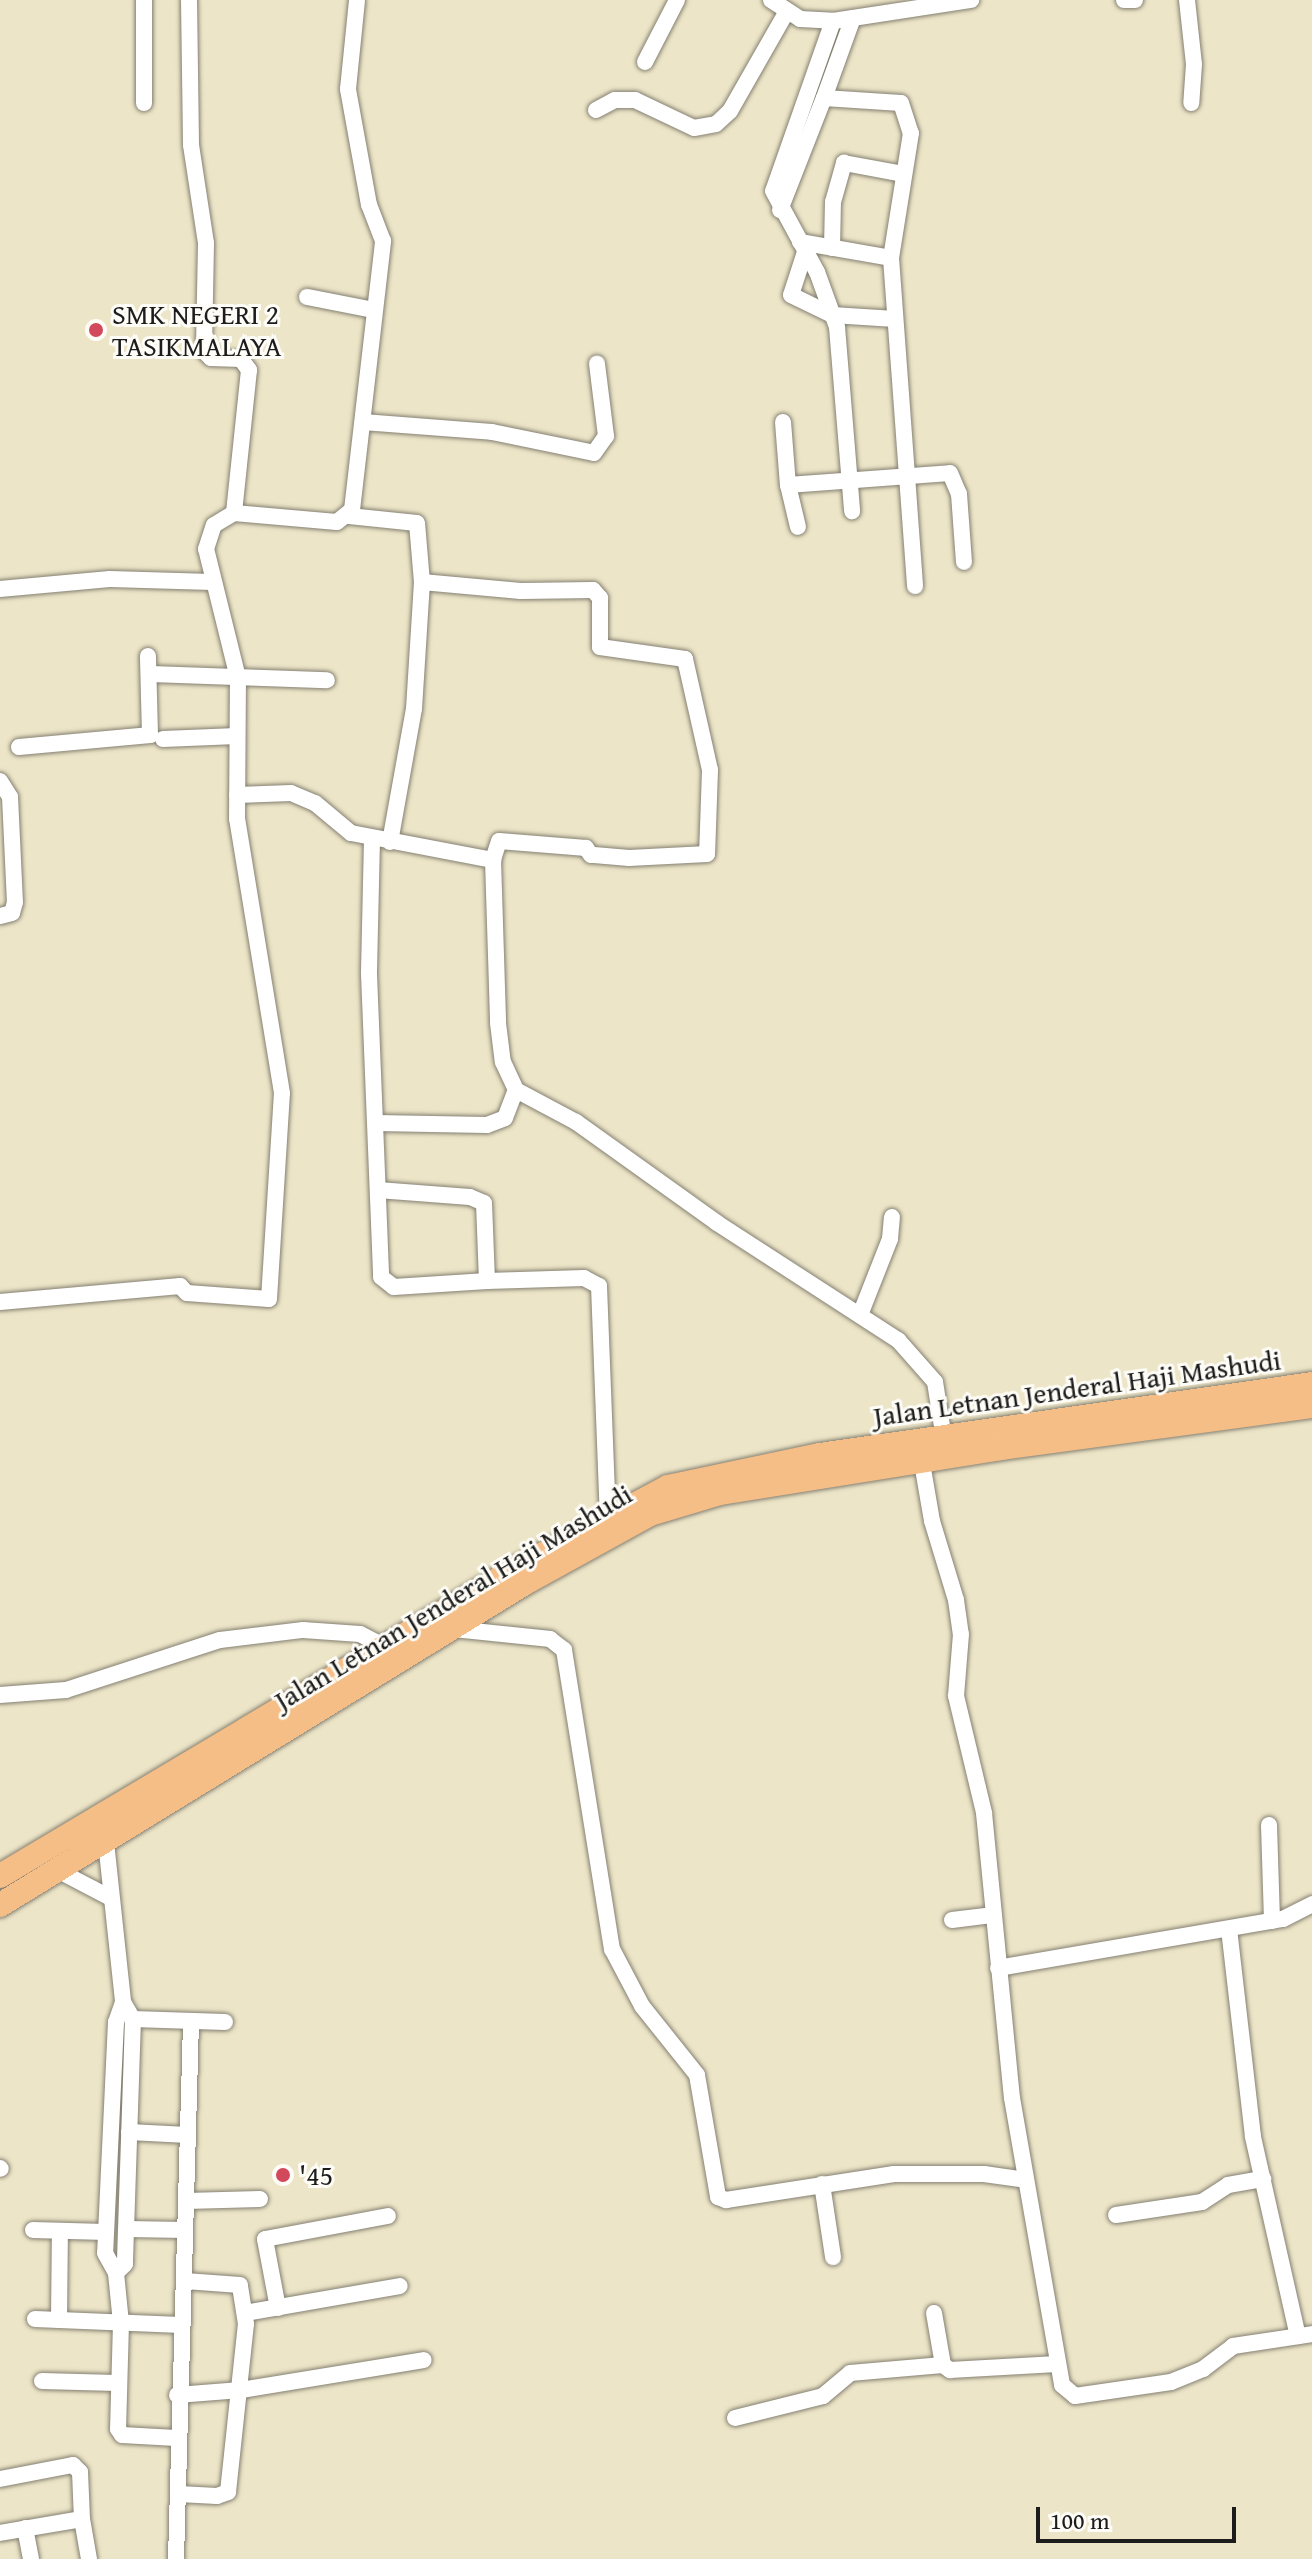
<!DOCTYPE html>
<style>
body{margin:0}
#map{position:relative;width:1312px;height:2559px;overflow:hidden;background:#ede5c8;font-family:"Gentium Book Plus",serif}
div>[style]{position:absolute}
.roads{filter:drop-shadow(0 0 2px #848072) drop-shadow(0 0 2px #848072)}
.minor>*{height:16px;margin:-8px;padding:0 8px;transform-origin:8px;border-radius:8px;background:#fff}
.primary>*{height:24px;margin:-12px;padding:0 12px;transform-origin:12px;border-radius:12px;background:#f6be87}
.dots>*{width:22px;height:22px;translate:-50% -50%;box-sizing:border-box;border:4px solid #fdfcf7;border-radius:50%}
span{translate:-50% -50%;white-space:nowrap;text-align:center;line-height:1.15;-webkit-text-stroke:6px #fdfcf7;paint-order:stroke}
.poi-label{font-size:28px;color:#1c1c1c}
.left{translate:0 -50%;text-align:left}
.street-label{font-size:28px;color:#1c1c1c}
.scale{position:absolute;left:1036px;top:2507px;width:200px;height:36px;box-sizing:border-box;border:4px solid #1c1c1c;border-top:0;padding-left:10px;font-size:24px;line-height:28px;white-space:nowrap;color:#1c1c1c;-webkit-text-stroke:6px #fdfcf7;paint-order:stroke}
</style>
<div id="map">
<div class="roads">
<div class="minor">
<i style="left:189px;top:0;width:145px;rotate:89.2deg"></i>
<i style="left:191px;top:145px;width:99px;rotate:81.3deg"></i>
<i style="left:206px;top:243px;width:108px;rotate:91.1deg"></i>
<i style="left:204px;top:351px;width:10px;rotate:45deg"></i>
<i style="left:211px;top:358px;width:30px;rotate:2deg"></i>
<i style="left:241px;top:359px;width:14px;rotate:54deg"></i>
<i style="left:249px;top:370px;width:144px;rotate:96deg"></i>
<i style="left:771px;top:0;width:35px;rotate:33deg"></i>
<i style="left:800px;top:19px;width:33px;rotate:3deg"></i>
<i style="left:833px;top:21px;width:140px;rotate:-8.7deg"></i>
<i style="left:1124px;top:0;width:11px"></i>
<i style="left:1187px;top:0;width:64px;rotate:83.8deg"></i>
<i style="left:1194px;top:64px;width:39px;rotate:94deg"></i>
<i style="left:833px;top:21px;width:180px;rotate:109.4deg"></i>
<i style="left:773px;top:191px;width:92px;rotate:61.5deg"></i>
<i style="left:817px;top:272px;width:59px;rotate:70deg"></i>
<i style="left:837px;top:327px;width:185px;rotate:85.3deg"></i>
<i style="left:645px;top:62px;width:70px;rotate:-62.7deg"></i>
<i style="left:824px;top:98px;width:85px;rotate:-70.1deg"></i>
<i style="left:144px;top:103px;width:103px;rotate:-90deg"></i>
<i style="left:596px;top:110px;width:21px;rotate:-28deg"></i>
<i style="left:615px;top:100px;width:20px"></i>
<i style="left:635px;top:100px;width:65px;rotate:25.4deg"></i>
<i style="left:694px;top:128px;width:22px;rotate:-10deg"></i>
<i style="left:716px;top:124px;width:19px;rotate:-43deg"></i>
<i style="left:730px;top:111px;width:113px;rotate:-60.3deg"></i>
<i style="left:780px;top:210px;width:120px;rotate:-68.6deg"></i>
<i style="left:824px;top:98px;width:77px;rotate:3.7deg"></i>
<i style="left:901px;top:103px;width:32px;rotate:72deg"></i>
<i style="left:911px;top:133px;width:127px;rotate:99.1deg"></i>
<i style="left:891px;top:258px;width:329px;rotate:85.8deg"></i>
<i style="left:800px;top:242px;width:92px;rotate:10deg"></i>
<i style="left:832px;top:248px;width:46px;rotate:-88.8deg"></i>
<i style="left:833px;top:202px;width:41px;rotate:-74.2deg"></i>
<i style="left:844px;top:163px;width:61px;rotate:10.4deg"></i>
<i style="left:805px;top:252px;width:45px;rotate:108deg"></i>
<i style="left:791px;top:295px;width:46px;rotate:26deg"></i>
<i style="left:832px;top:315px;width:63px;rotate:3.6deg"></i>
<i style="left:307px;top:297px;width:67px;rotate:11.1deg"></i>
<i style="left:363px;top:422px;width:129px;rotate:4.4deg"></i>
<i style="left:492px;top:432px;width:104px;rotate:11.6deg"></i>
<i style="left:594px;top:453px;width:21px;rotate:-55deg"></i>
<i style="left:606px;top:436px;width:73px;rotate:-97.1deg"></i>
<i style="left:783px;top:422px;width:63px;rotate:85.5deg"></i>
<i style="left:788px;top:485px;width:162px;rotate:-4.2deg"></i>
<i style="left:950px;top:473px;width:23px;rotate:67deg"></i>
<i style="left:959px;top:494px;width:68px;rotate:85.8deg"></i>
<i style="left:788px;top:485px;width:43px;rotate:76.6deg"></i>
<i style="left:349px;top:516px;width:68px;rotate:5.9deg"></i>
<i style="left:417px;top:523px;width:59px;rotate:85.2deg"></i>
<i style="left:422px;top:582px;width:99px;rotate:5.2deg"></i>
<i style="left:521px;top:591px;width:72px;rotate:-0.8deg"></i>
<i style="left:593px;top:590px;width:11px;rotate:49deg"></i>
<i style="left:600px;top:598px;width:49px;rotate:90deg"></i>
<i style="left:600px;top:647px;width:86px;rotate:8deg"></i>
<i style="left:685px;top:659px;width:114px;rotate:77.3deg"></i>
<i style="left:710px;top:770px;width:84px;rotate:92deg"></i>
<i style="left:707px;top:854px;width:78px;rotate:177.1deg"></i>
<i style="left:629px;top:858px;width:38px;rotate:-175deg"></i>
<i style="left:591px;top:855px;width:9px;rotate:-126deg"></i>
<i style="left:586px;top:848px;width:87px;rotate:-175.4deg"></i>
<i style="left:499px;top:841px;width:20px;rotate:108deg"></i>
<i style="left:0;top:589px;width:110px;rotate:-5.2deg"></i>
<i style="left:110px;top:579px;width:102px;rotate:1.7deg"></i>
<i style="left:151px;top:674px;width:176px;rotate:2deg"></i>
<i style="left:163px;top:739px;width:74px;rotate:-2.3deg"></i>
<i style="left:19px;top:747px;width:132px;rotate:-5.2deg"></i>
<i style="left:150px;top:735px;width:79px;rotate:-91.5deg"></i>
<i style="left:0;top:781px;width:19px;rotate:58deg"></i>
<i style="left:10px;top:797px;width:105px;rotate:87.3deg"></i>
<i style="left:15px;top:902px;width:11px;rotate:105deg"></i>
<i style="left:12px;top:913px;width:12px;rotate:166deg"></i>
<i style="left:237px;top:795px;width:54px;rotate:-2.1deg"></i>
<i style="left:291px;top:793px;width:26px;rotate:23deg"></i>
<i style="left:315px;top:803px;width:47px;rotate:39.8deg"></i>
<i style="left:351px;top:833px;width:145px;rotate:10.8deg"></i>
<i style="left:493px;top:860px;width:163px;rotate:88.2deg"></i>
<i style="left:498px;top:1023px;width:39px;rotate:83deg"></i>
<i style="left:503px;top:1062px;width:31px;rotate:65deg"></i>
<i style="left:516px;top:1090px;width:68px;rotate:28.1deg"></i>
<i style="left:576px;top:1122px;width:173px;rotate:35.6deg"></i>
<i style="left:717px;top:1223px;width:216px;rotate:32.9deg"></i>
<i style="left:898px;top:1340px;width:56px;rotate:48.6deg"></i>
<i style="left:935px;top:1382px;width:58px;rotate:81deg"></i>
<i style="left:372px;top:839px;width:135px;rotate:91.3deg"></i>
<i style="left:369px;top:974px;width:303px;rotate:87.7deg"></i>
<i style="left:381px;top:1277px;width:16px;rotate:38deg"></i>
<i style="left:394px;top:1287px;width:93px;rotate:-3.7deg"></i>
<i style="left:390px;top:842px;width:135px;rotate:-79.8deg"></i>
<i style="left:414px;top:709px;width:127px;rotate:-86.4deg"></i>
<i style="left:376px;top:1123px;width:111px;rotate:1deg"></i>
<i style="left:487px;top:1125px;width:19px;rotate:-21deg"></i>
<i style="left:505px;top:1118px;width:30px;rotate:-69deg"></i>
<i style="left:378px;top:1190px;width:92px;rotate:4.4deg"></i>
<i style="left:470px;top:1197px;width:15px;rotate:23deg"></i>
<i style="left:484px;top:1203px;width:78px;rotate:87.8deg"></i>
<i style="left:487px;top:1281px;width:97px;rotate:-1.8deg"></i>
<i style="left:584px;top:1278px;width:17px;rotate:28deg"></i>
<i style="left:599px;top:1286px;width:230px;rotate:87.8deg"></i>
<i style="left:0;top:1302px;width:181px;rotate:-5.1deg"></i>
<i style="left:180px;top:1286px;width:10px;rotate:45deg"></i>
<i style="left:187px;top:1293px;width:82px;rotate:4.2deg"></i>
<i style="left:269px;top:1299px;width:206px;rotate:-86.4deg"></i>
<i style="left:282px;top:1093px;width:278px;rotate:-99.3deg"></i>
<i style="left:237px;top:819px;width:141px;rotate:-89.6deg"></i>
<i style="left:238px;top:678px;width:133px;rotate:-103.9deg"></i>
<i style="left:206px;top:549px;width:25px;rotate:-72deg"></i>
<i style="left:214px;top:525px;width:23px;rotate:-31deg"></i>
<i style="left:234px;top:513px;width:103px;rotate:5deg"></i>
<i style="left:337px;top:522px;width:19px;rotate:-39deg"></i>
<i style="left:352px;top:510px;width:271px;rotate:-83.4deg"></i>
<i style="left:383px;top:241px;width:39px;rotate:-111deg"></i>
<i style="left:369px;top:205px;width:118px;rotate:-100.3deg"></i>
<i style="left:348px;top:89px;width:89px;rotate:-84.2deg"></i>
<i style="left:860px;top:1315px;width:82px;rotate:-68.5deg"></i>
<i style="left:890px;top:1239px;width:22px;rotate:-85deg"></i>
<i style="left:922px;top:1463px;width:59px;rotate:80.2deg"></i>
<i style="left:932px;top:1521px;width:83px;rotate:73.1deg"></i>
<i style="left:956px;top:1600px;width:34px;rotate:82deg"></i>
<i style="left:961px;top:1634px;width:62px;rotate:94.6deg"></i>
<i style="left:956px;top:1696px;width:120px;rotate:76.5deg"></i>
<i style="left:984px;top:1813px;width:286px;rotate:84.4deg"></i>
<i style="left:1012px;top:2098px;width:291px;rotate:80.1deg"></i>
<i style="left:1062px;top:2385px;width:17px;rotate:40deg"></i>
<i style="left:1075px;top:2396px;width:97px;rotate:-8.3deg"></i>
<i style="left:1171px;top:2382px;width:35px;rotate:-22deg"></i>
<i style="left:1203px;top:2369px;width:38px;rotate:-37deg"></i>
<i style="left:1233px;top:2346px;width:80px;rotate:-8.6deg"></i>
<i style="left:454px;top:1629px;width:97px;rotate:5.9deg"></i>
<i style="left:550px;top:1639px;width:18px;rotate:38deg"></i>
<i style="left:564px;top:1650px;width:303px;rotate:80.9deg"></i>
<i style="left:612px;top:1949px;width:64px;rotate:62.2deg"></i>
<i style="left:642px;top:2006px;width:88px;rotate:51.4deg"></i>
<i style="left:697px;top:2075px;width:124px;rotate:80.2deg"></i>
<i style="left:718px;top:2197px;width:9px;rotate:21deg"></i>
<i style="left:726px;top:2200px;width:170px;rotate:-8.8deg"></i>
<i style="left:894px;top:2174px;width:90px"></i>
<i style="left:984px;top:2174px;width:42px;rotate:8.1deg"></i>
<i style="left:0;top:1695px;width:66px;rotate:-4.3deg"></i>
<i style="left:66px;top:1690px;width:162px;rotate:-18deg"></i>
<i style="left:220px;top:1640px;width:84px;rotate:-6.9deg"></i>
<i style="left:303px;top:1630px;width:57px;rotate:4deg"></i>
<i style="left:360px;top:1634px;width:31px;rotate:27deg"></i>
<i style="left:1269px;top:1825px;width:96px;rotate:88.2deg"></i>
<i style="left:106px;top:1842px;width:161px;rotate:83.9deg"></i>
<i style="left:123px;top:2002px;width:20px;rotate:60deg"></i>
<i style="left:133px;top:2019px;width:245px;rotate:91.9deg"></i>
<i style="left:125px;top:2264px;width:13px;rotate:135deg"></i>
<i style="left:59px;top:1871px;width:56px;rotate:27.5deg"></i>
<i style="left:952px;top:1920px;width:38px;rotate:-7deg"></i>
<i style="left:1229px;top:1929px;width:209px;rotate:83.4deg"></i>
<i style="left:1253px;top:2137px;width:204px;rotate:77.3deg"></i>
<i style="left:998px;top:1968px;width:289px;rotate:-9.8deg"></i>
<i style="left:1283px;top:1919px;width:33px;rotate:-27deg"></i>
<i style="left:123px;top:2002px;width:21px;rotate:109deg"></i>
<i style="left:116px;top:2022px;width:231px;rotate:92.7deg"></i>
<i style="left:105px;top:2253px;width:23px;rotate:61deg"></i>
<i style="left:116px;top:2273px;width:50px;rotate:84.3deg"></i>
<i style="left:121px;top:2323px;width:106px;rotate:91.6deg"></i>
<i style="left:118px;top:2429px;width:7px;rotate:56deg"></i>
<i style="left:122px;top:2435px;width:54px;rotate:3.2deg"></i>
<i style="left:133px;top:2019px;width:92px;rotate:1.9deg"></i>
<i style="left:129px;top:2132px;width:59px;rotate:2.9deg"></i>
<i style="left:0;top:2168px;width:1px;rotate:45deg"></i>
<i style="left:822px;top:2184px;width:74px;rotate:81.4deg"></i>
<i style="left:186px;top:2201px;width:74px;rotate:-1.5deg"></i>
<i style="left:1116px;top:2215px;width:87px;rotate:-8.6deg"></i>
<i style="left:1202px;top:2202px;width:31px;rotate:-33deg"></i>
<i style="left:1228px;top:2185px;width:36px;rotate:-10deg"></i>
<i style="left:127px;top:2229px;width:58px;rotate:1deg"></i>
<i style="left:33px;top:2230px;width:73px;rotate:1.6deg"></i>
<i style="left:278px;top:2308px;width:70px;rotate:-100.7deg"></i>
<i style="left:265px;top:2239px;width:125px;rotate:-10.6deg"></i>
<i style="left:245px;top:2313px;width:157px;rotate:-9.9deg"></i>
<i style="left:934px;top:2313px;width:53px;rotate:80.2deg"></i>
<i style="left:943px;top:2365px;width:9px;rotate:36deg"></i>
<i style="left:950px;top:2370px;width:107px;rotate:-3.2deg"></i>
<i style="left:35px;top:2319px;width:146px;rotate:2.4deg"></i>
<i style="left:59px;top:2320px;width:89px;rotate:-89.4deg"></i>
<i style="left:42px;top:2381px;width:75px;rotate:1.5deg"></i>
<i style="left:177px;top:2395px;width:64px;rotate:-4.5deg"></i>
<i style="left:241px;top:2390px;width:185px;rotate:-9.3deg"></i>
<i style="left:735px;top:2418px;width:91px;rotate:-14deg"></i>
<i style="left:823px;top:2396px;width:35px;rotate:-40deg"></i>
<i style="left:850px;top:2373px;width:93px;rotate:-4.9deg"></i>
<i style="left:0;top:2479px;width:74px;rotate:-10.9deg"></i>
<i style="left:73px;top:2465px;width:10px;rotate:45deg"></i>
<i style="left:80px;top:2472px;width:47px;rotate:87.6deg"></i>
<i style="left:82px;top:2519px;width:83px;rotate:170.3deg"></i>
<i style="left:179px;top:2494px;width:38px;rotate:3deg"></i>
<i style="left:217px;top:2496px;width:12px;rotate:-20deg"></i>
<i style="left:228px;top:2492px;width:169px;rotate:-83.9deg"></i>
<i style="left:246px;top:2324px;width:39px;rotate:-99deg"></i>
<i style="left:240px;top:2285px;width:55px;rotate:-175.8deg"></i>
<i style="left:82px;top:2519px;width:41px;rotate:80.1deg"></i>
<i style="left:25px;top:2528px;width:32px;rotate:79deg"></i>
<i style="left:176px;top:2559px;width:537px;rotate:-88.4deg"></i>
</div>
<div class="primary">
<i style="left:0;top:1876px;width:596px;rotate:-30.78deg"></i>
<i style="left:512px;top:1571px;width:177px;rotate:-28.3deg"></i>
<i style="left:668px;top:1487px;width:155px;rotate:-11.9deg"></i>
<i style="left:820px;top:1455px;width:497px;rotate:-8.2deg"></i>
<i style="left:0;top:1905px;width:616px;rotate:-31.52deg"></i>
<i style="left:525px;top:1583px;width:143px;rotate:-28.9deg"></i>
<i style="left:650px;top:1514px;width:73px;rotate:-16.7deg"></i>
<i style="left:720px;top:1493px;width:285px;rotate:-9.1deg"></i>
<i style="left:1001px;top:1448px;width:314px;rotate:-7.7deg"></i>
</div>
</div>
<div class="dots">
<i style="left:96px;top:330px;background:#d1495b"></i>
<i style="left:283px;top:2175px;background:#d1495b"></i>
</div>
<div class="poi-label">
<span class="left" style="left:112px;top:330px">SMK NEGERI 2<br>TASIKMALAYA</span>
<span class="left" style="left:299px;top:2175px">'45</span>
</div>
<div class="street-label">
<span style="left:1077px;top:1388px;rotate:-8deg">Jalan Letnan Jenderal Haji Mashudi</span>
<span style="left:453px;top:1597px;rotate:-31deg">Jalan Letnan Jenderal Haji Mashudi</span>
</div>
<div class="scale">100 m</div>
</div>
